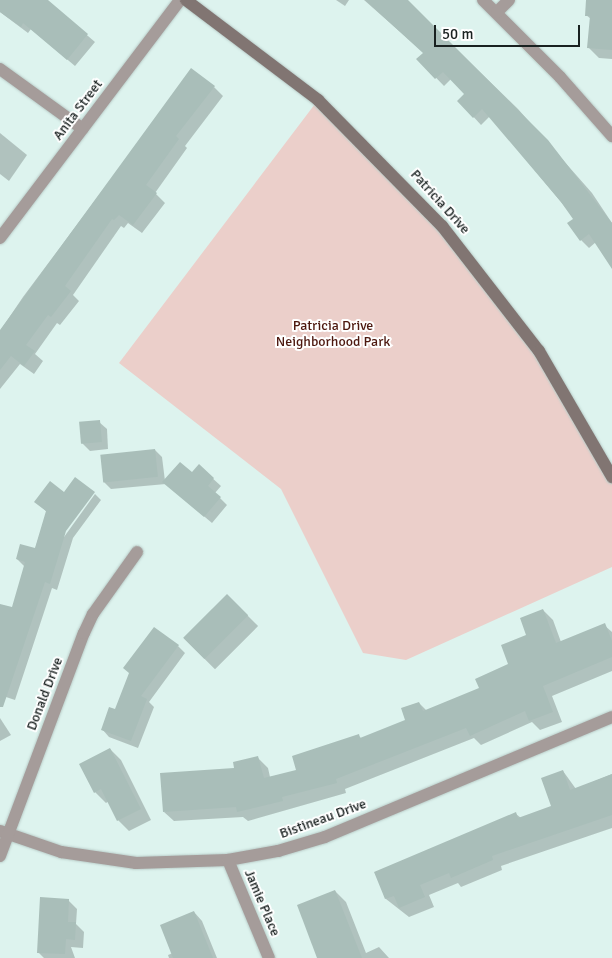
<!DOCTYPE html>
<style>
body{margin:0}
#map{position:relative;width:612px;height:958px;overflow:hidden;background:#ddf3ee;font-family:Signika,sans-serif}
div>[style]{position:absolute}
.green>*{inset:0;background:#ebcfca}
.shadow>*{inset:0;background:#0003;transform-origin:0 0}
.building>*{inset:0;background:#a9beb9;transform-origin:0 0}
.roads{filter:drop-shadow(0 0 1px #bacdc9) drop-shadow(0 0 1px #bacdc9)}
.street>*{height:12px;margin:-6px;padding:0 6px;transform-origin:6px;border-radius:6px;background:#a59c9a}
.secondary>*{height:12px;margin:-6px;padding:0 6px;transform-origin:6px;border-radius:6px;background:#817572}
span{translate:-50% -50%;white-space:nowrap;text-align:center;line-height:1.15;-webkit-text-stroke:4px #fff;paint-order:stroke}
.street-label{font-size:14px;color:#192120}
.park-label{font-size:14px;color:#4d180f}
.scale{position:absolute;left:434px;top:25px;width:146px;height:22px;box-sizing:border-box;border:2px solid #192120;border-top:0;padding-left:6px;font-size:15px;line-height:18px;white-space:nowrap;color:#192120;-webkit-text-stroke:4px #fff;paint-order:stroke}
</style>
<div id="map">
<div class="green">
<i style="clip-path:polygon(318px 100px,442px 226px,544px 358px,612px 484px,612px 567px,406px 660px,363px 653px,281px 489px,119px 363px)"></i>
</div>
<div class="shadow">
<i style="clip-path:polygon(0 0,46px 0,95px 42px,75px 66px,31px 29px,28px 33px,0 12px)"></i>
<i style="clip-path:polygon(336px 0,349px 0,345px 6px)"></i>
<i style="clip-path:polygon(364px 0,406px 0,518px 109px,592px 193px,612px 223px,612px 266px,596px 242px,589px 248px,581px 240px,575px 219px,490px 116px,481px 125px,459px 101px,466px 94px,451px 79px,444px 86px,418px 59px,424px 53px)"></i>
<i style="clip-path:polygon(587px 0,612px 0,612px 59px,599px 58px,589px 48px,591px 19px,586px 15px)"></i>
<i style="clip-path:polygon(214px 87px,223px 96px,185px 146px,187px 148px,155px 193px,165px 203px,142px 233px,128px 223px,124px 228px,121px 226px,73px 295px,79px 301px,60px 325px,57px 323px,35px 354px,43px 361px,34px 374px,20px 364px,0 389px,0 331px,23px 297px,120px 167px)"></i>
<i style="clip-path:polygon(0 133px,27px 155px,9px 181px,0 174px)"></i>
<i style="clip-path:polygon(99px 422px,107px 429px,108px 449px,90px 451px,82px 443px)"></i>
<i style="clip-path:polygon(155px 450px,162px 457px,165px 481px,192px 474px,199px 466px,221px 486px,215px 493px,227px 505px,212px 523px,166px 484px,111px 489px,104px 482px)"></i>
<i style="clip-path:polygon(50px 483px,64px 537px,95px 494px,101px 500px,73px 538px,57px 590px,52px 588px,15px 700px,0 695px,0 614px,13px 609px,25px 567px,17px 559px,35px 549px,47px 512px,36px 502px)"></i>
<i style="left:227px;top:595px;width:44px;height:61px;rotate:45deg"></i>
<i style="clip-path:polygon(543px 610px,553px 620px,561px 642px,604px 625px,612px 632px,612px 671px,552px 696px,562px 722px,540px 730px,532px 722px,481px 745px,474px 738px,345px 789px,346px 793px,248px 821px,243px 817px,174px 821px,164px 812px,258px 758px,268px 768px,270px 777px,297px 771px,359px 736px,362px 739px,407px 721px,419px 703px,427px 711px,481px 689px,510px 665px)"></i>
<i style="clip-path:polygon(178px 646px,185px 653px,149px 702px,154px 707px,138px 748px,109px 737px,102px 729px,116px 710px)"></i>
<i style="clip-path:polygon(0 718px,11px 735px,0 741px)"></i>
<i style="clip-path:polygon(110px 749px,121px 760px,151px 820px,129px 831px,118px 820px,109px 801px,106px 803px,95px 792px)"></i>
<i style="clip-path:polygon(563px 771px,576px 789px,612px 774px,612px 828px,501px 866px,502px 870px,461px 887px,458px 883px,429px 895px,434px 907px,409px 917px,386px 899px,376px 873px,516px 814px,521px 818px,552px 807px)"></i>
<i style="clip-path:polygon(335px 891px,346px 902px,366px 953px,379px 947px,389px 958px,319px 958px)"></i>
<i style="clip-path:polygon(68px 900px,77px 909px,76px 924px,84px 932px,83px 948px,71px 947px,75px 958px,44px 958px,38px 952px)"></i>
<i style="clip-path:polygon(194px 912px,202px 921px,217px 958px,169px 958px,168px 955px,173px 953px)"></i>
</div>
<div class="building">
<i style="clip-path:polygon(0 0,48px 0,88px 34px,67px 60px,23px 23px,21px 27px,0 12px)"></i>
<i style="clip-path:polygon(365px 0,408px 0,548px 140px,612px 223px,612px 269px,589px 234px,580px 241px,567px 223px,573px 219px,561px 202px,482px 109px,473px 118px,457px 101px,464px 94px,443px 72px,435px 79px,416px 59px,423px 53px)"></i>
<i style="clip-path:polygon(586px 0,612px 0,612px 50px,587px 48px,590px 16px,585px 16px)"></i>
<i style="clip-path:polygon(191px 68px,215px 86px,176px 136px,179px 139px,146px 185px,157px 193px,133px 225px,119px 215px,114px 220px,112px 219px,65px 286px,71px 291px,51px 317px,48px 315px,26px 345px,35px 351px,24px 366px,11px 356px,0 370px,0 330px)"></i>
<i style="left:100px;top:420px;width:22px;height:21px;rotate:85deg"></i>
<i style="left:155px;top:449px;width:28px;height:55px;rotate:84deg"></i>
<i style="clip-path:polygon(180px 462px,192px 472px,199px 464px,214px 478px,208px 486px,221px 497px,204px 517px,162px 482px)"></i>
<i style="clip-path:polygon(75px 477px,95px 492px,66px 531px,50px 584px,45px 582px,3px 707px,0 707px,0 604px,12px 607px,25px 562px,16px 559px,20px 544px,35px 548px,46px 511px,34px 502px,50px 481px,64px 492px)"></i>
<i style="left:227px;top:594px;width:30px;height:62px;rotate:45deg"></i>
<i style="clip-path:polygon(543px 609px,556px 643px,605px 623px,612px 641px,612px 657px,543px 686px,553px 712px,529px 721px,525px 711px,470px 736px,466px 728px,336px 779px,337px 783px,282px 797px,283px 801px,237px 812px,236px 807px,163px 812px,160px 773px,234px 768px,233px 762px,258px 756px,264px 778px,296px 770px,292px 756px,359px 734px,360px 738px,405px 720px,401px 708px,419px 702px,423px 711px,479px 688px,475px 679px,508px 664px,501px 645px,526px 635px,520px 618px)"></i>
<i style="clip-path:polygon(154px 627px,179px 645px,141px 696px,147px 699px,131px 741px,101px 730px,109px 707px,115px 709px,129px 673px,123px 668px)"></i>
<i style="clip-path:polygon(110px 748px,141px 809px,117px 821px,101px 789px,94px 793px,79px 764px)"></i>
<i style="clip-path:polygon(563px 770px,570px 790px,612px 774px,612px 815px,492px 856px,493px 860px,451px 878px,449px 873px,420px 885px,425px 897px,399px 908px,394px 896px,385px 899px,374px 872px,516px 812px,518px 818px,551px 806px,541px 778px)"></i>
<i style="clip-path:polygon(335px 890px,362px 958px,317px 958px,297px 905px)"></i>
<i style="clip-path:polygon(40px 897px,69px 899px,68px 922px,76px 922px,75px 940px,66px 939px,65px 954px,37px 953px)"></i>
<i style="clip-path:polygon(194px 911px,213px 958px,173px 958px,160px 925px)"></i>
</div>
<div class="roads">
<div class="street">
<i style="left:483px;top:0;width:109px;rotate:45deg"></i>
<i style="left:560px;top:77px;width:79px;rotate:48.6deg"></i>
<i style="left:497px;top:12px;width:17px;rotate:-45deg"></i>
<i style="left:0;top:69px;width:102px;rotate:35.9deg"></i>
<i style="left:0;top:238px;width:298px;rotate:-52.9deg"></i>
<i style="left:0;top:831px;width:65px;rotate:19deg"></i>
<i style="left:61px;top:852px;width:76px;rotate:8.3deg"></i>
<i style="left:136px;top:863px;width:92px;rotate:-1.9deg"></i>
<i style="left:228px;top:860px;width:51px;rotate:-10.2deg"></i>
<i style="left:278px;top:851px;width:49px;rotate:-16.6deg"></i>
<i style="left:325px;top:837px;width:311px;rotate:-22.7deg"></i>
<i style="left:0;top:856px;width:238px;rotate:-69.4deg"></i>
<i style="left:84px;top:633px;width:21px;rotate:-65deg"></i>
<i style="left:93px;top:614px;width:76px;rotate:-54.6deg"></i>
<i style="left:228px;top:860px;width:106px;rotate:67.3deg"></i>
</div>
<div class="secondary">
<i style="left:186px;top:0;width:166px;rotate:37.1deg"></i>
<i style="left:318px;top:100px;width:177px;rotate:45.5deg"></i>
<i style="left:442px;top:226px;width:158px;rotate:52.2deg"></i>
<i style="left:539px;top:351px;width:146px;rotate:59.9deg"></i>
</div>
</div>
<div class="street-label">
<span style="left:78px;top:110px;rotate:-53deg">Anita Street</span>
<span style="left:440px;top:202px;rotate:48deg">Patricia Drive</span>
<span style="left:45px;top:694px;rotate:-69deg">Donald Drive</span>
<span style="left:323px;top:819px;rotate:-20deg">Bistineau Drive</span>
<span style="left:262px;top:903px;rotate:67deg">Jamie Place</span>
</div>
<div class="park-label">
<span style="left:333px;top:334px">Patricia Drive<br>Neighborhood Park</span>
</div>
<div class="scale">50 m</div>
</div>
